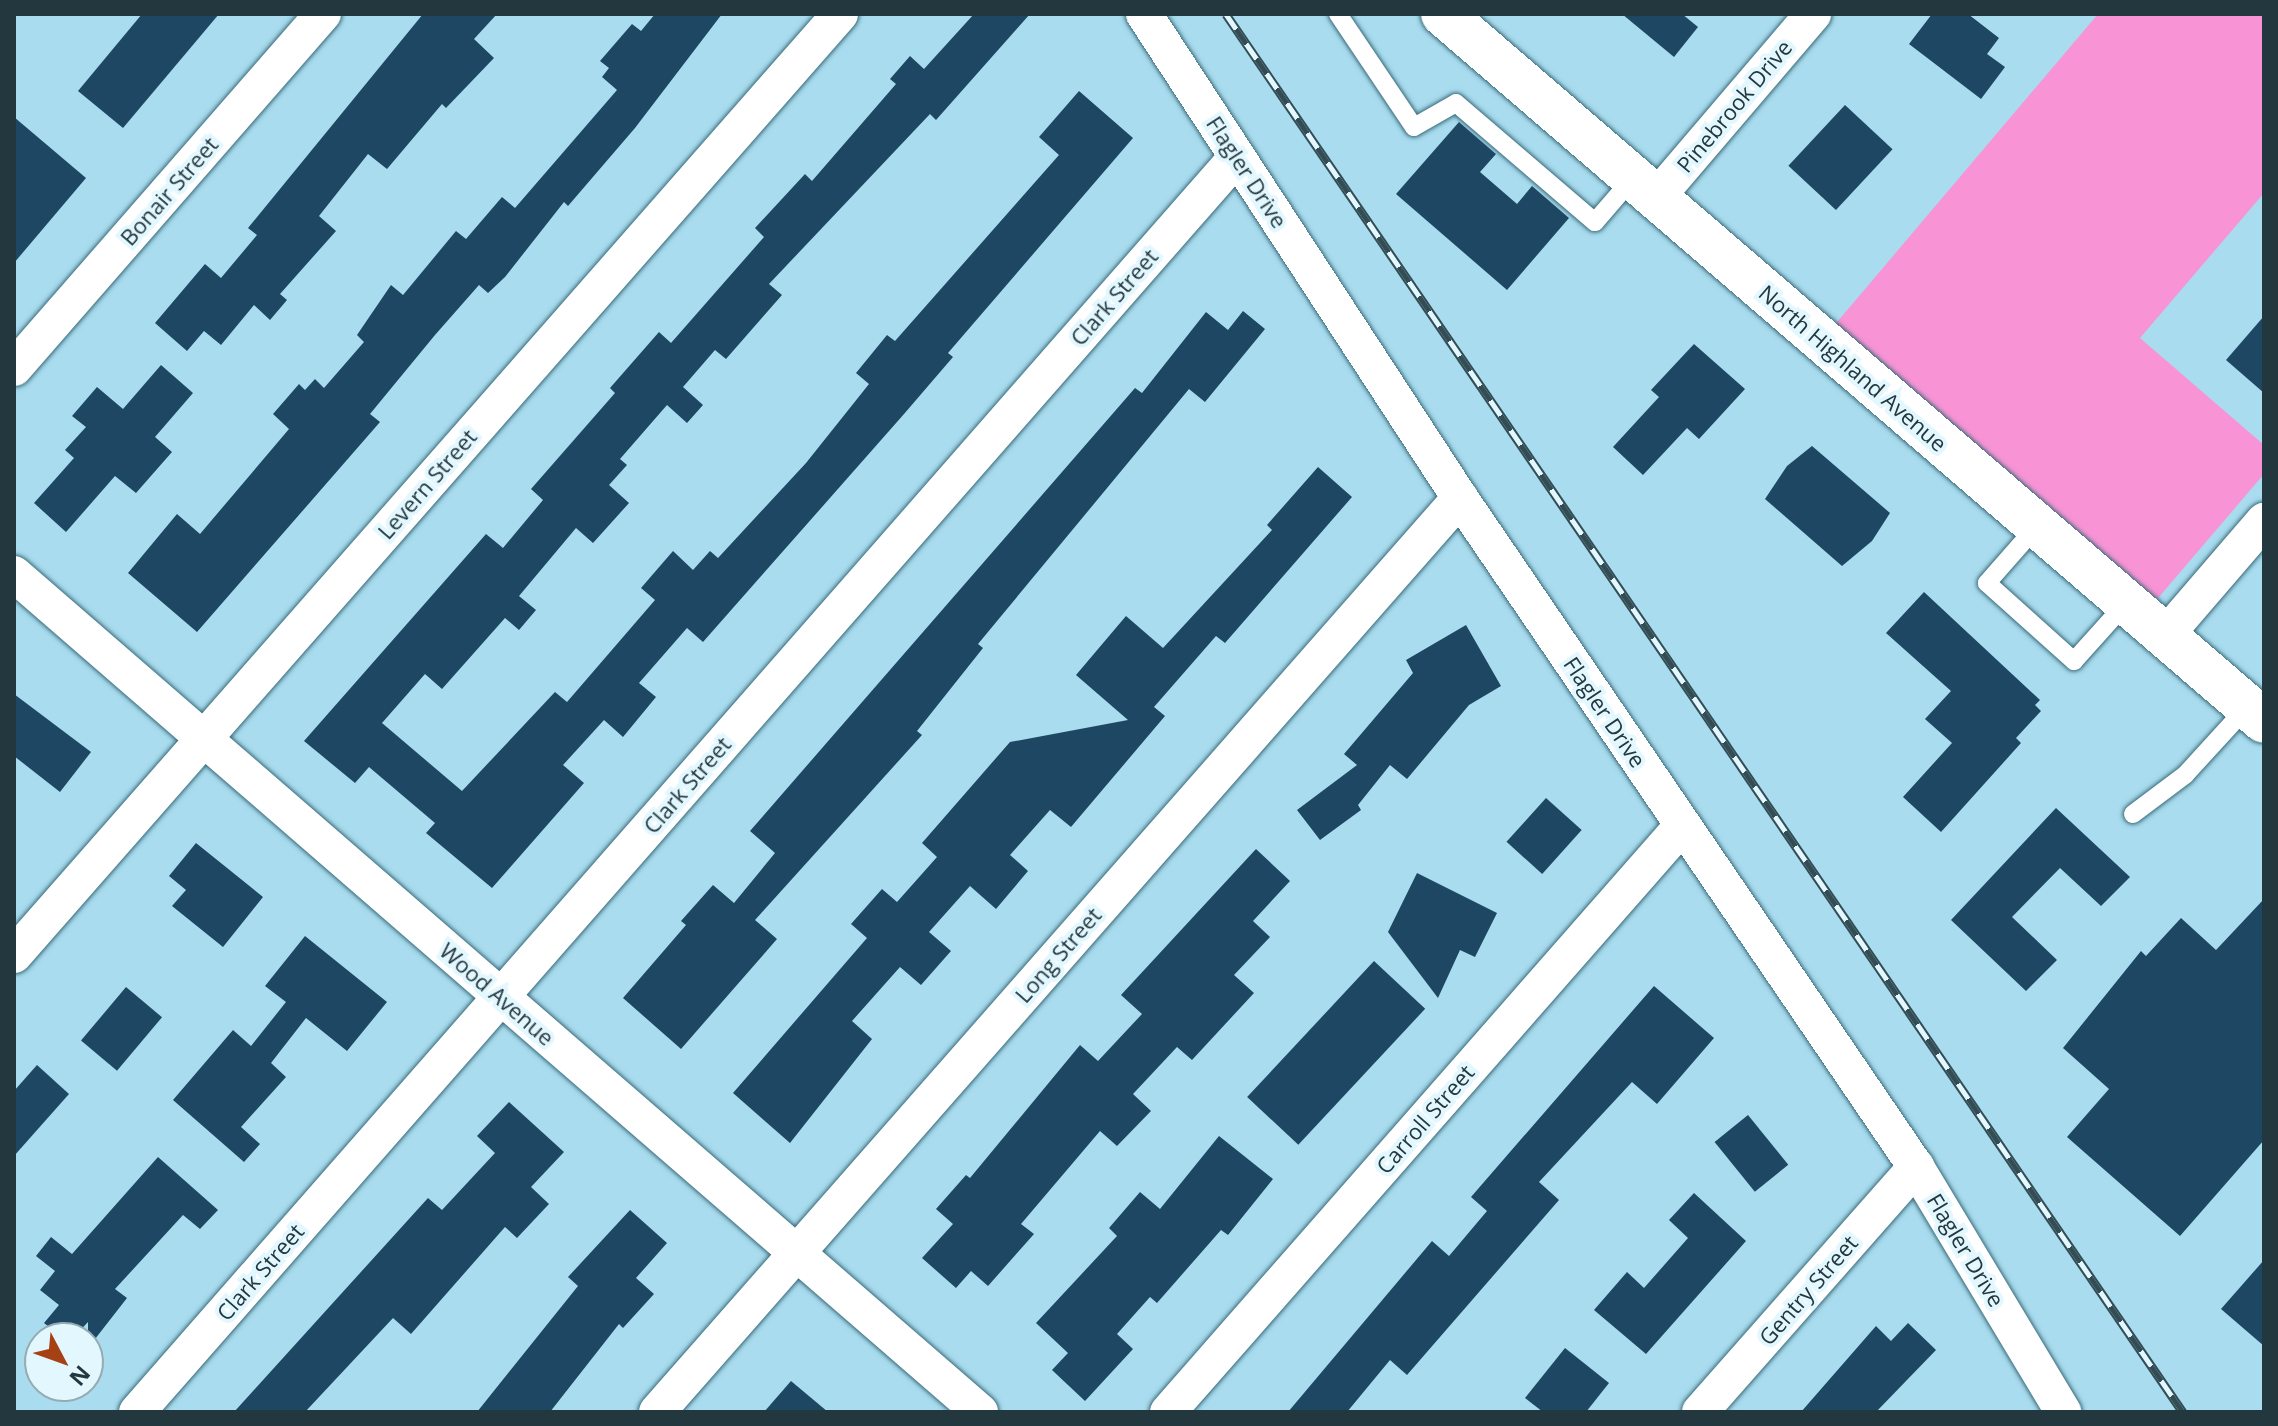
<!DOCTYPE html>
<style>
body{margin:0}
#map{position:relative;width:2278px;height:1426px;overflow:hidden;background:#a8dcee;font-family:"Open Sans",sans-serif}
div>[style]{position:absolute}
.green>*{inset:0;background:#f894d6}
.building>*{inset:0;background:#1e4763;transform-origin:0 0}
.roads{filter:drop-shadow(0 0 2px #396a7a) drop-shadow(0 0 2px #396a7a)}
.lane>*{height:18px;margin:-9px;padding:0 9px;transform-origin:9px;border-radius:9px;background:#fff}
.street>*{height:36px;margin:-18px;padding:0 18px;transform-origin:18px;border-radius:18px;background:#fff}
.secondary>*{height:44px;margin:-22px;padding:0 22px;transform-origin:22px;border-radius:22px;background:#fff}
.rail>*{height:9px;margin-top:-4.5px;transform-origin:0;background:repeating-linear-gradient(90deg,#e3f7ff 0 18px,#344d55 0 36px);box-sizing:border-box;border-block:2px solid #344d55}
span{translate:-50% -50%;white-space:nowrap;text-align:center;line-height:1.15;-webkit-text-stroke:8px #e3f7ff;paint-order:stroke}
.street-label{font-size:22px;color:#22373e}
.frame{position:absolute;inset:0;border:16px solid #22373e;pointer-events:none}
.north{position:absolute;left:24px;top:1322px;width:80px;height:80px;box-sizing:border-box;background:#e3f7ff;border:2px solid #96aab2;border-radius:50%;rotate:131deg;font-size:22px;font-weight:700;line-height:32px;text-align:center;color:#22373e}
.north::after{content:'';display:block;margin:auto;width:28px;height:36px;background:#a64115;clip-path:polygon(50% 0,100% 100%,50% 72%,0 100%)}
</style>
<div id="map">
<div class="green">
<i style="clip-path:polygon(2098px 14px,2264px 14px,2264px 193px,2140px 338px,2264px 445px,2264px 474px,2153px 604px,1832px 328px)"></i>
</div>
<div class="building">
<i style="clip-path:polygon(142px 14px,219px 14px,123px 128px,78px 91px)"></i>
<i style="clip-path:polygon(423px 14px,497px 14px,474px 39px,494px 58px,446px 108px,442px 104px,387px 169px,368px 154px,319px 216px,336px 231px,280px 294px,287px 300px,270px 320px,254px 305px,221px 345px,204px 331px,187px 351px,155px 323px,205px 264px,221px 278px,257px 235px,248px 228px)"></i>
<i style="clip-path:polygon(655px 14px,722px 14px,635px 128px,568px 206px,564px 202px,505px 277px,488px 293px,479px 285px,435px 335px,370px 414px,380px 422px,197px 632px,128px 573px,177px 514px,200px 534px,289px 429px,273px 414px,299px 384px,305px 390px,315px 379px,324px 388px,364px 342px,357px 335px,391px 285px,403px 295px,456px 231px,466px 239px,502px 197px,515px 208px,617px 90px,602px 77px,609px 68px,600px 61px,632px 24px,641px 31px)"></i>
<i style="clip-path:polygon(974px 14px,1030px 14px,936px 120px,930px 114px,769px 284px,782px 295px,726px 359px,715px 350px,683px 387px,703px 405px,687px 423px,667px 405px,620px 459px,627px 465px,609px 485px,629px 503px,593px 543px,576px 528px,519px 596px,536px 610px,519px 630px,505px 618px,442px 689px,425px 674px,382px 723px,462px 791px,555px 692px,567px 702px,655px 600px,641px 588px,673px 551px,693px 570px,710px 551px,718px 558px,806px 463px,869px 384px,856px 373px,887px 335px,895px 341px,1059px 155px,1039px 137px,1079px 91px,1133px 138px,948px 353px,953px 357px,904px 414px,703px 642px,687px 628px,639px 683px,656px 697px,623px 737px,604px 720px,563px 765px,584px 783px,492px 888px,426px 833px,435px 823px,369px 767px,355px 783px,304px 741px,486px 534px,503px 548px,543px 500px,531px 489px,615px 393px,610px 388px,659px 332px,671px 343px,764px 237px,755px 228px,805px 174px,812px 181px,896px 84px,890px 79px,910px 56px,924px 69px)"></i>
<i style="clip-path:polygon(1622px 14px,1682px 14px,1698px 27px,1674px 57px)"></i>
<i style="clip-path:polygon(1932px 14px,1968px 14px,1999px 38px,1987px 54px,2005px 67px,1981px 99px,1909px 44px)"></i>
<i style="left:1845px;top:105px;width:65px;height:83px;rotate:43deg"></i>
<i style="clip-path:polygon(14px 117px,86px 178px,14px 263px)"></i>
<i style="clip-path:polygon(1459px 122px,1496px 154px,1480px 172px,1517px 204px,1532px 186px,1569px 218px,1507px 290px,1396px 194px)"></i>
<i style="clip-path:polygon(1243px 311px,1265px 329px,1205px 402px,1189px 389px,978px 644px,983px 648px,917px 731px,922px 735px,755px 920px,777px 939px,681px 1049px,623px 998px,686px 925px,681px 921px,713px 885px,734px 903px,775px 853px,750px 831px,1135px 388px,1142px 393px,1206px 312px,1228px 330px)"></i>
<i style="clip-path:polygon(2264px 316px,2264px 393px,2226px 360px)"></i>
<i style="clip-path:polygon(1694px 344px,1745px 389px,1699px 439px,1687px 428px,1643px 475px,1613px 447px,1659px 397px,1651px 390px)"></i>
<i style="clip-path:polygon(161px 365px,193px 393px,155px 437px,172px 452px,136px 493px,115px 476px,66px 532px,34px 503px,74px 458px,65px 450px,86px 427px,72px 416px,97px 387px,123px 409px)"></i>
<i style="clip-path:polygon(1812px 446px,1890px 513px,1872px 541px,1842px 566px,1765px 499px,1787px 466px)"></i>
<i style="clip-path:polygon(1318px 467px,1352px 497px,1225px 643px,1216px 636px,1154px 707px,1165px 716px,1071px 827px,1050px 810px,1010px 855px,1028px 871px,996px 909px,970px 886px,929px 932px,951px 951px,921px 985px,900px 967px,852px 1021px,872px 1039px,790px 1143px,733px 1093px,867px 938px,851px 924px,882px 889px,897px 902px,937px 857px,922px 843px,1010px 742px,1128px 720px,1076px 675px,1126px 616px,1163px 648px,1272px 530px,1267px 525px)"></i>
<i style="clip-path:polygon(1924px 592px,2040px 700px,2035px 705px,2041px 711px,2016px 738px,2021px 743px,1941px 832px,1903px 797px,1952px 743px,1925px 719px,1951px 691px,1886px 633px)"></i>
<i style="clip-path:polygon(1466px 625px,1501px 686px,1469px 705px,1407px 779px,1390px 765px,1358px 805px,1361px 810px,1320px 840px,1297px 810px,1357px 765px,1344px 754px,1413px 673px,1406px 660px)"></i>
<i style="clip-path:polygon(14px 694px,91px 752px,60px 792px,14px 756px)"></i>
<i style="left:1546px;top:798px;width:48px;height:59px;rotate:42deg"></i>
<i style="clip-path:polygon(2056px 808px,2130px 877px,2101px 906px,2060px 868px,2012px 917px,2057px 960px,2026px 991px,1951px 920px)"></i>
<i style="clip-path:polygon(196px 843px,263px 897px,223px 947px,172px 906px,186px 890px,169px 876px)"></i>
<i style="clip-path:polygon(1256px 849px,1290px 881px,1253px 921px,1270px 937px,1234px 975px,1254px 993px,1192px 1060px,1177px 1047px,1133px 1094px,1151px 1111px,1117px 1146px,1100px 1131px,1021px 1224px,1034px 1234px,988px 1286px,971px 1271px,956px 1288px,922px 1258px,953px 1224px,936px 1209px,966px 1175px,970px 1178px,1080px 1045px,1098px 1061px,1142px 1014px,1121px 995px)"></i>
<i style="clip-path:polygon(1417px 873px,1497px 913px,1475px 957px,1460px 950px,1438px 998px,1388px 932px)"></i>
<i style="clip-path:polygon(2264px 899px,2264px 1140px,2180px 1236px,2067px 1137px,2109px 1089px,2063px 1048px,2141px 951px,2146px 956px,2181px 918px,2216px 950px)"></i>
<i style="clip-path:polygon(305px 936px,387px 1002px,347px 1051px,306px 1018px,271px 1063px,286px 1077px,241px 1127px,260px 1144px,244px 1162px,173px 1100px,233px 1030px,251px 1046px,286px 1002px,265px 986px)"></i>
<i style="left:1374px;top:961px;width:70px;height:186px;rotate:43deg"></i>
<i style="clip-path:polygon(1654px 986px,1714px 1038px,1657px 1104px,1632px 1082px,1539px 1182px,1559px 1200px,1407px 1375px,1390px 1360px,1347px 1412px,1288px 1412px,1432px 1241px,1449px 1256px,1487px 1211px,1471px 1197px)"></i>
<i style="left:126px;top:987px;width:47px;height:70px;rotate:40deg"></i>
<i style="clip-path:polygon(37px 1065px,69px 1094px,14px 1156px,14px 1091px)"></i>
<i style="clip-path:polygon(509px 1102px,564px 1152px,531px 1187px,549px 1204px,517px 1238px,505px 1227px,411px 1334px,393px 1318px,305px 1412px,234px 1412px,428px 1198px,442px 1210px,495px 1153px,477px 1136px)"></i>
<i style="left:1748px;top:1115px;width:64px;height:43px;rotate:51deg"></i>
<i style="clip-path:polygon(1219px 1136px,1273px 1179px,1228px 1235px,1221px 1230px,1157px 1303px,1150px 1297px,1117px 1334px,1133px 1349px,1085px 1401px,1052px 1370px,1068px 1353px,1036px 1323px,1117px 1236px,1109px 1228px,1140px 1192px,1160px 1209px)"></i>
<i style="clip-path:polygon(158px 1157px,218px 1210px,200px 1229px,183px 1215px,115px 1289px,127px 1298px,88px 1348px,88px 1322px,73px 1338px,63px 1338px,44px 1323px,59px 1305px,40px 1290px,55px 1271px,36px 1256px,51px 1237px,72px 1254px)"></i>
<i style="clip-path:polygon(1694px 1193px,1746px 1241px,1646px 1354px,1594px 1310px,1627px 1272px,1644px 1288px,1688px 1238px,1669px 1220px)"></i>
<i style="clip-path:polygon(630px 1210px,667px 1243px,636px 1278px,654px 1294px,623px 1328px,619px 1324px,550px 1412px,477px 1412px,578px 1286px,568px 1277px)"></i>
<i style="clip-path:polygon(2264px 1260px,2264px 1346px,2221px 1309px)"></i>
<i style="clip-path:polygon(1908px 1323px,1936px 1350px,1876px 1412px,1801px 1412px,1876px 1326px,1891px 1341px)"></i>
<i style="clip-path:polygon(1565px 1348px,1609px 1383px,1586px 1412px,1543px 1412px,1525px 1398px)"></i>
<i style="clip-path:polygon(791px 1381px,828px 1412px,764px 1412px)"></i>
</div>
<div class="roads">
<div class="lane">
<i style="left:1338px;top:14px;width:136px;rotate:56.1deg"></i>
<i style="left:1414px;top:127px;width:48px;rotate:-29.7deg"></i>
<i style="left:1456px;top:103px;width:183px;rotate:40.6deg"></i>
<i style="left:1595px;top:222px;width:58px;rotate:-49.2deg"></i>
<i style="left:2037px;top:526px;width:76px;rotate:131.3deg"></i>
<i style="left:1987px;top:583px;width:117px;rotate:41.9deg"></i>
<i style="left:2074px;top:661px;width:78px;rotate:-48.1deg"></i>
<i style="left:2133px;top:814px;width:65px;rotate:-36.9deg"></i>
<i style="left:2185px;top:775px;width:92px;rotate:-47.6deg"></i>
</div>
<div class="street">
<i style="left:1144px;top:14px;width:578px;rotate:56.86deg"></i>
<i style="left:1460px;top:498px;width:810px;rotate:55.72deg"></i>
<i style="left:1916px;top:1167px;width:286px;rotate:59deg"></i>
<i style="left:1656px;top:198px;width:242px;rotate:-49.5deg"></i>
<i style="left:14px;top:368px;width:470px;rotate:-48.9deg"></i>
<i style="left:14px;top:574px;width:1279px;rotate:40.94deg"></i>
<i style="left:2165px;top:636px;width:152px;rotate:-49.3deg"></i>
<i style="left:14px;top:955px;width:1252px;rotate:-48.72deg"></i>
<i style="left:137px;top:1412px;width:1669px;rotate:-48.77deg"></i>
<i style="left:657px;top:1412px;width:1217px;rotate:-48.7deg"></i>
<i style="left:1168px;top:1412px;width:779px;rotate:-48.74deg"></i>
<i style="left:1700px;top:1412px;width:327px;rotate:-48.6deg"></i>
</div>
<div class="secondary">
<i style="left:1443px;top:14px;width:1083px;rotate:40.73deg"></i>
</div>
</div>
<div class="rail">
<i style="left:1226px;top:14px;width:1694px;rotate:55.61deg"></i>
</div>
<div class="street-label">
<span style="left:1734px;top:106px;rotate:-50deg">Pinebrook Drive</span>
<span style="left:1247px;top:172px;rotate:57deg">Flagler Drive</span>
<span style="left:169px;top:191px;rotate:-49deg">Bonair Street</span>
<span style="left:1114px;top:297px;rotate:-49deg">Clark Street</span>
<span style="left:1853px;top:368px;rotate:41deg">North Highland Avenue</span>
<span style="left:427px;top:484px;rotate:-49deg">Levern Street</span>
<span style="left:1605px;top:712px;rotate:56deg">Flagler Drive</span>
<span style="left:687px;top:785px;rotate:-49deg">Clark Street</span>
<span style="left:1058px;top:955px;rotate:-49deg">Long Street</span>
<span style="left:497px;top:994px;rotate:41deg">Wood Avenue</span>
<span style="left:1425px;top:1119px;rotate:-49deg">Carroll Street</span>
<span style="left:1966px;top:1250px;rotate:59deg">Flagler Drive</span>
<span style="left:260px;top:1272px;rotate:-49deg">Clark Street</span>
<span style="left:1808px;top:1290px;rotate:-49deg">Gentry Street</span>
</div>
<div class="frame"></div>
<div class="north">N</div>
</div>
